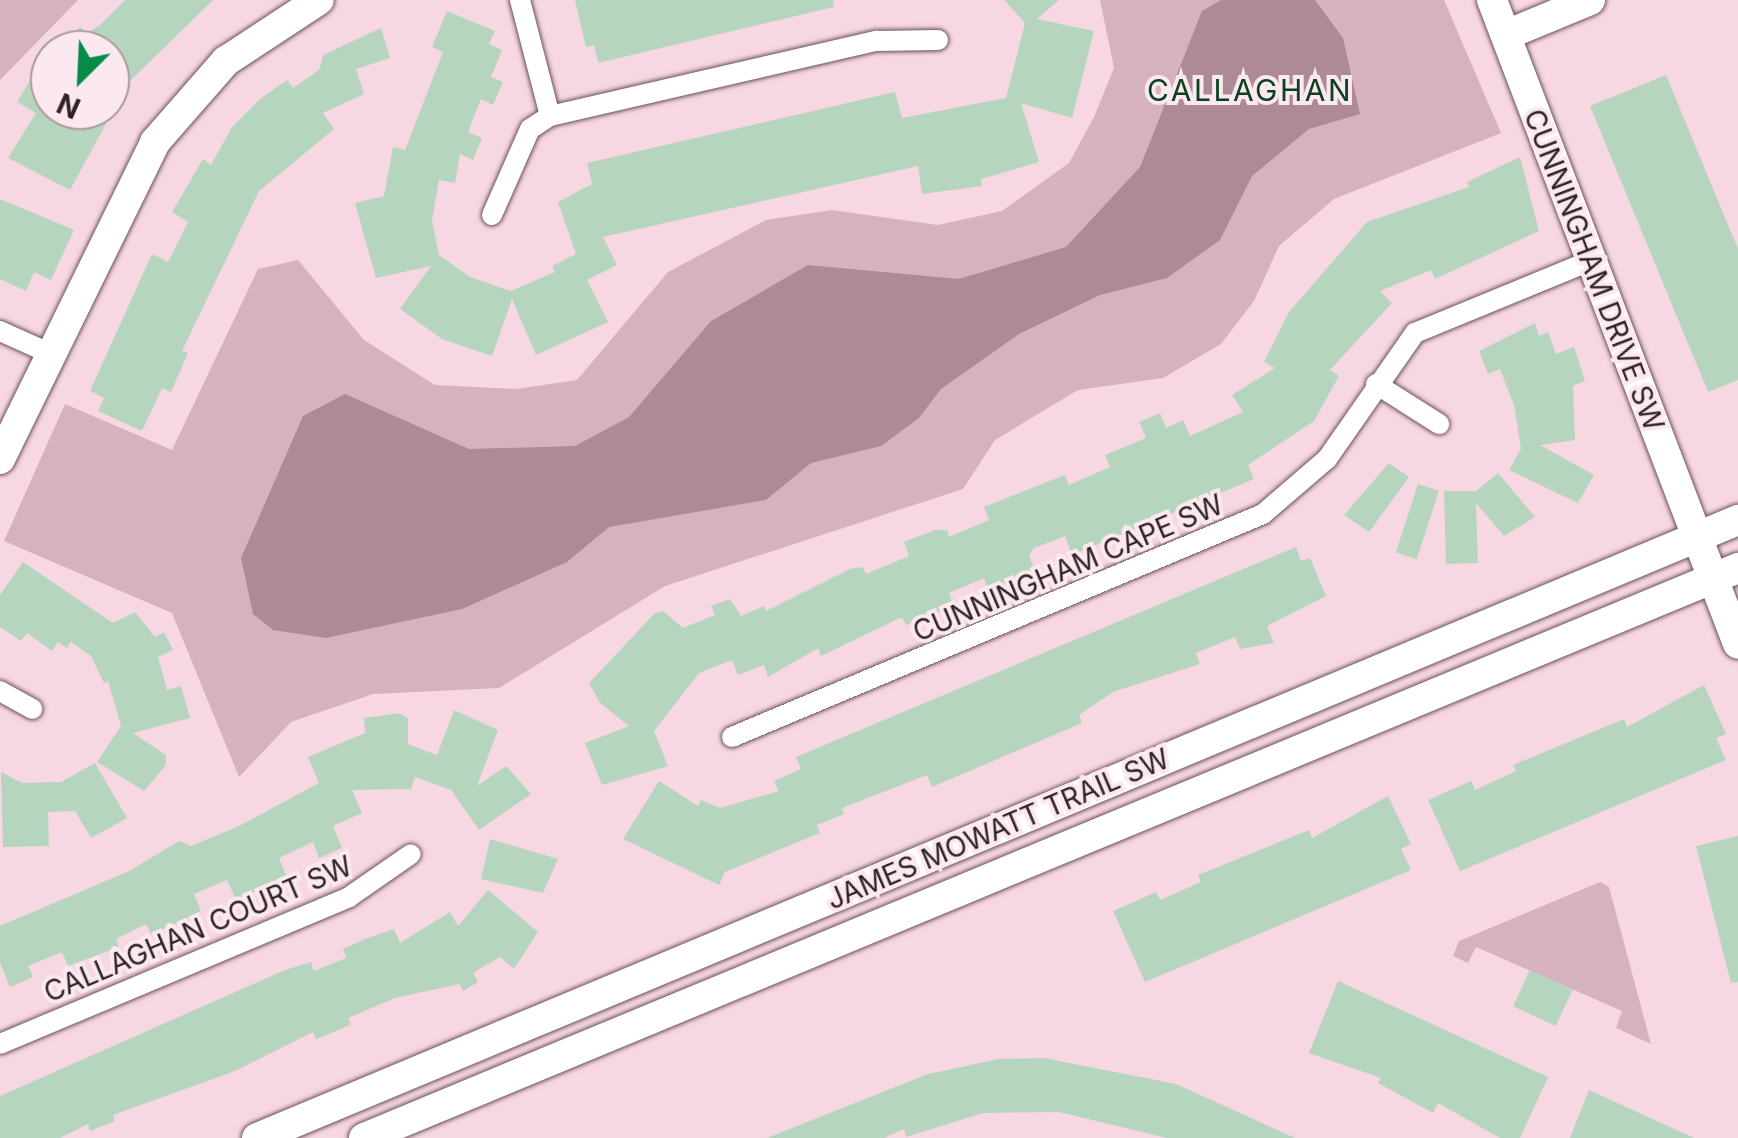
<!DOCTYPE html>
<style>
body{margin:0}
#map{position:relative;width:1738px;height:1138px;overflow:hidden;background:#f7d7e2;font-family:Inter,sans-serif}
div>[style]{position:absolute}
.green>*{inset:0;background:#d6b2be}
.water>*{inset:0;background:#ae8a97}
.building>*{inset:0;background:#b6d5be;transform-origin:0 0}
.roads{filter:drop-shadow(0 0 2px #6b515a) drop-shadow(0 0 2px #6b515a)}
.street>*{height:20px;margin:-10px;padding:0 10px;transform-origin:10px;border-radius:10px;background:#fff}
.secondary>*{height:30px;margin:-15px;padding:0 15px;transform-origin:15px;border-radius:15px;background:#fff}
span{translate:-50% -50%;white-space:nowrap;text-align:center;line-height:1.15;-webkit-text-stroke:8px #fce8ef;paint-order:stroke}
.street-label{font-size:28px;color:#2d2226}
.neighbourhood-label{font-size:30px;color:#0a4221;letter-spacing:2.5px}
.north{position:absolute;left:30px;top:30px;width:100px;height:100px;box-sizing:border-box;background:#fce8ef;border:2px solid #a9999f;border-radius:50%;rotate:204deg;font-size:28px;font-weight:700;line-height:40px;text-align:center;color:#2d2226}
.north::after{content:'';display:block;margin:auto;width:35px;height:45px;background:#058b48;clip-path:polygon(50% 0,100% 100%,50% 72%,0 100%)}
</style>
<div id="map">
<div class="green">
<i style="clip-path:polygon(0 0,78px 0,0 80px)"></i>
<i style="clip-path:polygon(1100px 0,1444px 0,1501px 133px,1334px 199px,1279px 246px,1254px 301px,1221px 344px,1163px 378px,1078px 390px,995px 440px,963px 489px,665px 586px,499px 688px,373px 694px,291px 722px,239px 777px,172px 613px,4px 541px,65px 404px,172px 450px,258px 269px,298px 260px,364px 340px,435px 385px,516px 389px,577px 380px,668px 272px,766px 220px,832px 210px,938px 225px,1002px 211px,1069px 163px,1094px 117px,1114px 68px)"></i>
<i style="clip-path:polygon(1600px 882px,1609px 887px,1651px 1044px,1616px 1028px,1622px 1011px,1476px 947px,1468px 963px,1453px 956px,1459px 941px)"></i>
</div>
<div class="water">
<i style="clip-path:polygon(1221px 0,1315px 0,1343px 38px,1360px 114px,1309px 129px,1252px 176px,1220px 240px,1167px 278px,1100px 295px,1019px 334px,941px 389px,919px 418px,881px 446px,811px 463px,766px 500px,609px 527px,567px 562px,462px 609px,326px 638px,273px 630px,253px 614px,241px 558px,303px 416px,345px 394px,469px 449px,575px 446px,629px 417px,711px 321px,808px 265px,959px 279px,1066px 247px,1140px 167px,1202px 11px)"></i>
</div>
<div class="building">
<i style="clip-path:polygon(125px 0,213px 0,131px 80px,110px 61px,110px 50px,60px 50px,80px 27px,87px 33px,99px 26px)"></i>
<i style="clip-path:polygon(575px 0,833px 0,834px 7px,598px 63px,594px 45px,586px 47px)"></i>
<i style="clip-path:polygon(1004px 0,1059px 0,1037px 19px,1094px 31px,1072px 118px,1021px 103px,1039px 162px,981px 179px,982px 186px,922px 194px,918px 166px,603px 237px,617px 265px,587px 280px,608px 322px,536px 355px,512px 299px,492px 356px,442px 339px,400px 309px,431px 266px,376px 278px,355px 203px,384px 196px,393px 147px,405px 150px,443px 52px,432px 47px,447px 11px,495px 31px,489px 44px,502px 50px,491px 77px,503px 82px,493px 105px,481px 99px,468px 132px,482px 138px,473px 160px,460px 154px,455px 183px,439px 180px,432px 221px,439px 255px,470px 277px,511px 291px,555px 272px,552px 266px,576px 254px,558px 202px,592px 184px,587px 163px,895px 92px,902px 118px,1006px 98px,1025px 23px)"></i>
<i style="clip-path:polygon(381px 28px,390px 58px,356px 69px,364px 94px,323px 113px,334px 129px,259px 191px,182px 351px,188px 353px,171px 392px,162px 388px,142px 431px,98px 411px,104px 398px,90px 391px,152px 254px,168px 262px,188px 222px,172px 212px,203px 159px,211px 165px,232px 127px,260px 99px,287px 80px,293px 88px,319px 70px,323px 55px)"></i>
<i style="clip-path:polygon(50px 47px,50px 110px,82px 110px,106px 124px,70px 190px,8px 158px,36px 113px,17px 102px)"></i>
<i style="clip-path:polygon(1666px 75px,1738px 249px,1738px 380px,1708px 392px,1590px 106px)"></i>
<i style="clip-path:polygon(1520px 157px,1539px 231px,1435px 279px,1431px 270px,1380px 291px,1392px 303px,1330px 370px,1339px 376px,1314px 421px,1248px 465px,1254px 479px,1072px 555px,1065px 536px,1034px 548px,1029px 556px,1035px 571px,989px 592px,984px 578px,949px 593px,954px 606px,906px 625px,902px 617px,821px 656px,818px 648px,768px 677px,764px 665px,738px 675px,732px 660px,699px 673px,654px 731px,668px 766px,602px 785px,585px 743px,629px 726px,600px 703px,589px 683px,655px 613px,663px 611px,683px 628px,715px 615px,711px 606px,730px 599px,741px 616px,764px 606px,766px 611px,850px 569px,863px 567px,866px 574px,909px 556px,904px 542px,935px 530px,947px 530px,949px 537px,989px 520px,984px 507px,1065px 475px,1069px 485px,1110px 467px,1105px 455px,1146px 438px,1139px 422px,1160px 413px,1166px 428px,1183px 420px,1190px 436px,1243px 412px,1232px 395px,1275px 368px,1264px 362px,1289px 312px,1367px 222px,1469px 187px,1467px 182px)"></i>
<i style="clip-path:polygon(0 199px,74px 230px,51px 280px,34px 272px,26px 291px,0 279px)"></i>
<i style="clip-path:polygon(1535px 323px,1539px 336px,1548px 332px,1556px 354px,1574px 347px,1585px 381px,1573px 386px,1575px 440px,1540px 445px,1594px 475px,1578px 503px,1509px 470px,1521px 449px,1514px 405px,1500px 369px,1488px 374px,1479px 351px)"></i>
<i style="clip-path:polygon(1389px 463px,1409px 477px,1369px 532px,1344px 515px)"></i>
<i style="clip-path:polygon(1498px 473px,1535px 517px,1504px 536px,1476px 503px,1478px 563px,1446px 564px,1444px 491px,1476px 491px)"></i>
<i style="left:1418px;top:484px;width:22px;height:72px;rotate:18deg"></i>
<i style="clip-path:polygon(1296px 547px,1301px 561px,1310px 558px,1326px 596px,1267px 626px,1274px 643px,1240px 649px,1235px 637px,1196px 653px,1200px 664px,1113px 692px,1079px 715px,1082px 723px,932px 787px,927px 775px,842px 808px,844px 814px,817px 825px,820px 833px,725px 872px,719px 885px,623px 839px,659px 781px,698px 806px,701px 800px,720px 808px,779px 791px,774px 781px,801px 769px,796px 757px)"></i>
<i style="clip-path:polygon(23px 562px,113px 623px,135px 612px,155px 637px,164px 632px,173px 650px,158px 657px,167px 690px,181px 686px,190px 718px,133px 733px,166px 755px,166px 765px,144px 791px,97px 762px,121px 726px,108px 681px,104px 683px,91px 656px,71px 642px,67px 648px,58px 642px,52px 651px,27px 633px,21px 641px,0 627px,0 595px)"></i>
<i style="clip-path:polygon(1704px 685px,1726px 734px,1716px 738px,1726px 760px,1460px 871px,1428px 800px,1471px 781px,1475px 790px,1516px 771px,1513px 765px,1624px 719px,1627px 727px)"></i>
<i style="clip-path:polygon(454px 710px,498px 730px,477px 786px,506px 766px,531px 794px,479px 830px,451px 790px,415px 777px,411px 789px,352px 790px,362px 813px,333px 826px,342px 848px,319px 858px,313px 842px,279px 858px,286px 875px,258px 890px,236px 900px,227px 880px,194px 894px,201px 911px,175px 924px,151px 934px,146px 924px,116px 939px,119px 947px,68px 966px,62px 952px,28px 966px,33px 977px,10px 987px,0 963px,0 926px,129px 871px,179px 841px,191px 846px,239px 826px,319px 783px,308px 757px,365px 733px,364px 718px,399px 713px,408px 718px,408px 744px,437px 755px)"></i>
<i style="clip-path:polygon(95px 763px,127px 818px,91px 838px,75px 811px,48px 812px,49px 846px,3px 847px,1px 772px,22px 783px,61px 782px)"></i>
<i style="clip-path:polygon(1388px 796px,1411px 844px,1401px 849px,1411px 870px,1145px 982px,1113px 911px,1156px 892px,1160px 900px,1201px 882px,1198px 875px,1309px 830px,1312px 838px)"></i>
<i style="clip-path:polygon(1738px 836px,1738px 982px,1731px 983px,1696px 846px)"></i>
<i style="clip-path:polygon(490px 839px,558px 859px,543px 893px,481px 879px)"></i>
<i style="clip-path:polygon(488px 890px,538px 932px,514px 969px,500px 957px,473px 973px,478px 982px,463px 991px,459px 984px,395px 998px,348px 1018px,351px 1024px,341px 1029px,316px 1039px,313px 1032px,235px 1071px,113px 1115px,115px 1121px,90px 1131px,88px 1124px,60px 1138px,0 1138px,0 1096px,285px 970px,311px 962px,314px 971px,346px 958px,343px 949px,365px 939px,394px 929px,400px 943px,450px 912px,458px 926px)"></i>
<i style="left:1530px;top:970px;width:47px;height:40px;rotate:25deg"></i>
<i style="clip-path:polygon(1338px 981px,1548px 1077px,1520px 1138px,1500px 1138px,1438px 1103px,1433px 1113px,1378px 1083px,1381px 1078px,1309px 1053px)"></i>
<i style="clip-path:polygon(1044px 1058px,1176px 1084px,1295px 1138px,1167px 1138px,1059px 1112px,983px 1113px,906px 1137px,904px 1129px,884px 1138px,767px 1138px,928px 1074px,999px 1059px)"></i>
<i style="clip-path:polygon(1589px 1090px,1694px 1138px,1570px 1138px)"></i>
</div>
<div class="roads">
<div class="street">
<i style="left:520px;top:0;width:120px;rotate:75.5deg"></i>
<i style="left:492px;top:215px;width:94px;rotate:-66.2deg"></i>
<i style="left:530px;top:129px;width:24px;rotate:-33deg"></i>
<i style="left:550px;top:116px;width:335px;rotate:-13deg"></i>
<i style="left:876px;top:41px;width:62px;rotate:-0.9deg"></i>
<i style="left:0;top:331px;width:54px;rotate:24.2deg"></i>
<i style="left:1376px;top:384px;width:75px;rotate:32.4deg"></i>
<i style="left:0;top:691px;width:37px;rotate:29deg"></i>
<i style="left:732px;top:737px;width:576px;rotate:-22.78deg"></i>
<i style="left:1263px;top:514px;width:84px;rotate:-40.7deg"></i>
<i style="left:1327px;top:459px;width:154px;rotate:-55.1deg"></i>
<i style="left:1415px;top:333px;width:189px;rotate:-22.4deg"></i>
<i style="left:0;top:1044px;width:379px;rotate:-22.8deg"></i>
<i style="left:349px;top:897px;width:75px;rotate:-34.7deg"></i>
</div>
<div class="secondary">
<i style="left:1492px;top:0;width:689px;rotate:69.09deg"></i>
<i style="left:1506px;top:35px;width:91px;rotate:-22.6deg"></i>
<i style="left:0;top:459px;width:353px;rotate:-63.9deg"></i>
<i style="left:155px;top:142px;width:108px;rotate:-48.8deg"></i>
<i style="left:226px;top:61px;width:111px;rotate:-33.3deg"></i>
<i style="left:257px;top:1138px;width:1605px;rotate:-22.65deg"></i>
<i style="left:364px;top:1138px;width:1488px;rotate:-22.53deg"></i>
</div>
</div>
<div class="street-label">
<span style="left:1594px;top:270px;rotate:69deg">CUNNINGHAM DRIVE SW</span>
<span style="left:1068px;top:568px;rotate:-23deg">CUNNINGHAM CAPE SW</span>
<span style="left:998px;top:829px;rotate:-23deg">JAMES MOWATT TRAIL SW</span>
<span style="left:198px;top:929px;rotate:-23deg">CALLAGHAN COURT SW</span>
</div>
<div class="neighbourhood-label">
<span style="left:1250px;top:90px">CALLAGHAN</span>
</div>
<div class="north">N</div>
</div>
